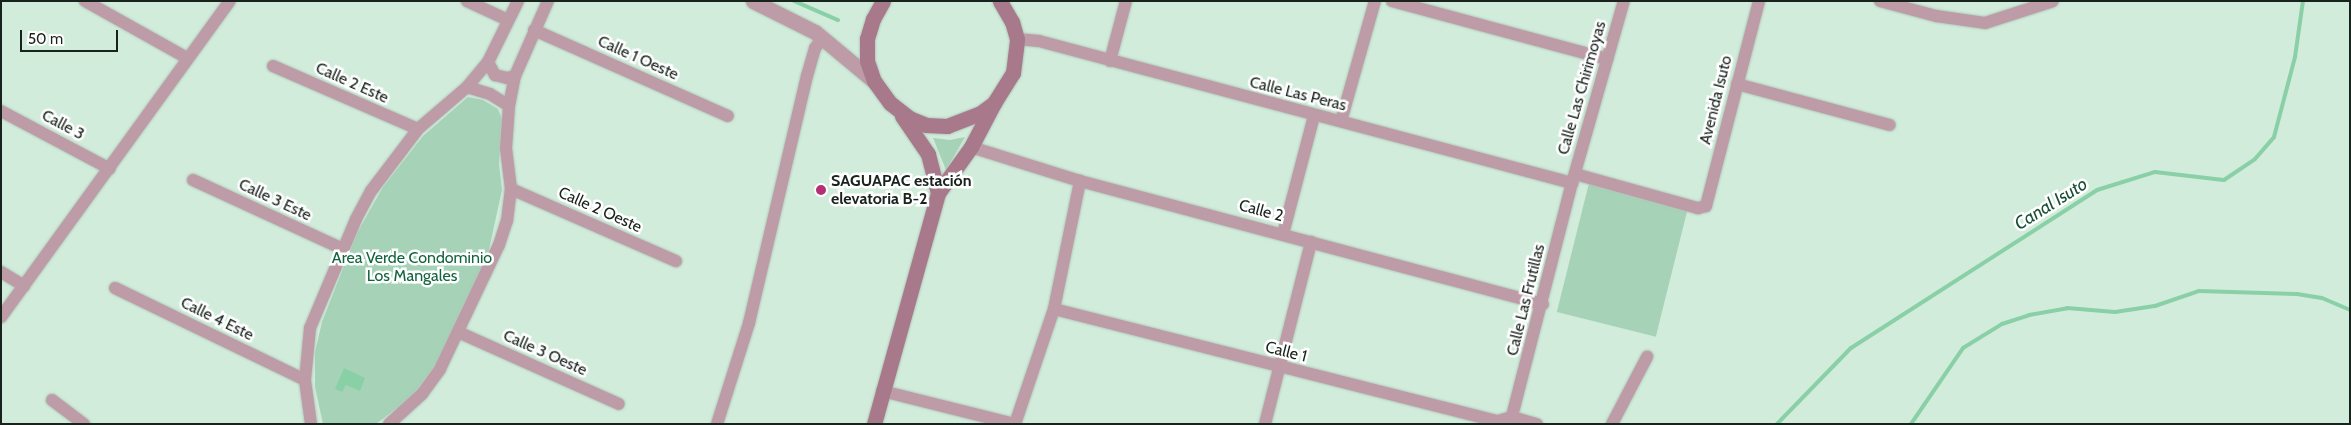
<!DOCTYPE html>
<meta charset="utf-8">
<style>
body{margin:0}
#map{position:relative;width:2351px;height:425px;overflow:hidden;background:#d2ecdc;font-family:Cabin,sans-serif}
div>[style]{position:absolute}
.green>*{inset:0;background:#a6d2b7;transform-origin:0 0}
.water>*{inset:0;background:#8ad0a7}
.stream>*{height:4px;margin:-2px;padding:0 2px;transform-origin:2px;border-radius:2px;background:#8ad0a7}
.roads{filter:drop-shadow(0 0 1px #b1c8ba) drop-shadow(0 0 1px #b1c8ba)}
.minor>*{height:12px;margin:-6px;padding:0 6px;transform-origin:6px;border-radius:6px;background:#bd9ca8}
.tertiary>*{height:15px;margin:-7.5px;padding:0 7.5px;transform-origin:7.5px;border-radius:7.5px;background:#bd9ca8}
.secondary>*{height:15px;margin:-7.5px;padding:0 7.5px;transform-origin:7.5px;border-radius:7.5px;background:#a7798b}
.dots>*{width:14px;height:14px;translate:-50% -50%;box-sizing:border-box;border:2px solid #fff;border-radius:50%}
span{translate:-50% -50%;white-space:nowrap;text-align:center;line-height:1.15;-webkit-text-stroke:5px #fff;paint-order:stroke}
.street-label{font-size:16px;color:#19231d}
.poi-label{font-size:16px;color:#19231d;font-weight:700}
.left{translate:0 -50%;text-align:left}
.park-label{font-size:16px;color:#11643e}
.water-label{font-size:18px;color:#1a4f34;font-style:italic}
.frame{position:absolute;inset:0;border:2px solid #19231d;pointer-events:none}
.scale{position:absolute;left:20px;top:30px;width:98px;height:22px;box-sizing:border-box;border:2px solid #19231d;border-top:0;padding-left:6px;font-size:15px;line-height:18px;white-space:nowrap;color:#19231d;-webkit-text-stroke:4px #fff;paint-order:stroke}
</style>
<div id="map">
<div class="green">
<i style="clip-path:polygon(468px 97px,483px 100px,498px 109px,502px 119px,499px 164px,502px 190px,488px 254px,469px 296px,437px 363px,417px 390px,401px 405px,376px 424px,323px 424px,315px 387px,315px 352px,322px 322px,357px 233px,383px 187px,405px 159px,423px 136px)"></i>
<i style="clip-path:polygon(965px 137px,946px 170px,933px 138px,950px 140px)"></i>
<i style="left:1589px;top:183px;width:102px;height:133px;rotate:14deg"></i>
</div>
<div class="water">
<i style="clip-path:polygon(344px 368px,365px 378px,360px 391px,346px 385px,342px 392px,335px 389px)"></i>
</div>
<div class="stream">
<i style="left:794px;top:1px;width:48px;rotate:23.4deg"></i>
<i style="left:1777px;top:424px;width:106px;rotate:-45.8deg"></i>
<i style="left:1851px;top:348px;width:292px;rotate:-32.7deg"></i>
<i style="left:2097px;top:190px;width:61px;rotate:-17.2deg"></i>
<i style="left:2155px;top:172px;width:69px;rotate:6.6deg"></i>
<i style="left:2224px;top:180px;width:37px;rotate:-34deg"></i>
<i style="left:2255px;top:159px;width:29px;rotate:-49deg"></i>
<i style="left:2274px;top:137px;width:83px;rotate:-75.3deg"></i>
<i style="left:2295px;top:57px;width:57px;rotate:-81.9deg"></i>
<i style="left:1911px;top:424px;width:92px;rotate:-55.6deg"></i>
<i style="left:1963px;top:348px;width:46px;rotate:-31.6deg"></i>
<i style="left:2002px;top:324px;width:28px;rotate:-18deg"></i>
<i style="left:2029px;top:315px;width:39px;rotate:-10deg"></i>
<i style="left:2067px;top:308px;width:48px;rotate:4.8deg"></i>
<i style="left:2115px;top:312px;width:40px;rotate:-8.5deg"></i>
<i style="left:2155px;top:306px;width:46px;rotate:-18.8deg"></i>
<i style="left:2199px;top:291px;width:98px;rotate:1.8deg"></i>
<i style="left:2297px;top:294px;width:25px;rotate:9deg"></i>
<i style="left:2322px;top:298px;width:30px;rotate:23deg"></i>
</div>
<div class="roads">
<div class="minor">
<i style="left:85px;top:1px;width:117px;rotate:29.2deg"></i>
<i style="left:467px;top:1px;width:45px;rotate:24.9deg"></i>
<i style="left:1392px;top:1px;width:223px;rotate:15.1deg"></i>
<i style="left:1880px;top:1px;width:58px;rotate:15deg"></i>
<i style="left:1936px;top:16px;width:49px;rotate:8.1deg"></i>
<i style="left:1985px;top:23px;width:71px;rotate:-17.9deg"></i>
<i style="left:534px;top:30px;width:212px;rotate:23.9deg"></i>
<i style="left:1017px;top:39px;width:22px;rotate:5deg"></i>
<i style="left:1039px;top:41px;width:552px;rotate:14.92deg"></i>
<i style="left:1110px;top:61px;width:62px;rotate:-75.1deg"></i>
<i style="left:488px;top:62px;width:15px;rotate:62deg"></i>
<i style="left:495px;top:75px;width:12px;rotate:14deg"></i>
<i style="left:507px;top:78px;width:8px;rotate:-14deg"></i>
<i style="left:273px;top:66px;width:158px;rotate:23.5deg"></i>
<i style="left:1737px;top:84px;width:158px;rotate:15deg"></i>
<i style="left:467px;top:87px;width:24px;rotate:17deg"></i>
<i style="left:490px;top:94px;width:22px;rotate:32deg"></i>
<i style="left:1px;top:111px;width:123px;rotate:28deg"></i>
<i style="left:1341px;top:121px;width:125px;rotate:-74.2deg"></i>
<i style="left:971px;top:147px;width:114px;rotate:17.3deg"></i>
<i style="left:1080px;top:181px;width:479px;rotate:14.9deg"></i>
<i style="left:1575px;top:174px;width:128px;rotate:15.5deg"></i>
<i style="left:1698px;top:208px;width:8px;rotate:-14deg"></i>
<i style="left:1706px;top:206px;width:212px;rotate:-75.5deg"></i>
<i style="left:193px;top:180px;width:165px;rotate:24.7deg"></i>
<i style="left:511px;top:189px;width:180px;rotate:23.6deg"></i>
<i style="left:1283px;top:234px;width:122px;rotate:-75.3deg"></i>
<i style="left:1px;top:272px;width:27px;rotate:31deg"></i>
<i style="left:115px;top:288px;width:211px;rotate:25.8deg"></i>
<i style="left:1054px;top:309px;width:458px;rotate:14.2deg"></i>
<i style="left:1498px;top:421px;width:15px;rotate:-16deg"></i>
<i style="left:1512px;top:417px;width:26px;rotate:16deg"></i>
<i style="left:1px;top:317px;width:390px;rotate:-54.1deg"></i>
<i style="left:458px;top:332px;width:176px;rotate:24.1deg"></i>
<i style="left:882px;top:391px;width:136px;rotate:14deg"></i>
<i style="left:52px;top:400px;width:40px;rotate:37deg"></i>
<i style="left:311px;top:424px;width:44px;rotate:-97.8deg"></i>
<i style="left:305px;top:380px;width:52px;rotate:-84.5deg"></i>
<i style="left:310px;top:328px;width:118px;rotate:-67.1deg"></i>
<i style="left:356px;top:219px;width:32px;rotate:-62deg"></i>
<i style="left:371px;top:191px;width:78px;rotate:-52.8deg"></i>
<i style="left:418px;top:129px;width:65px;rotate:-40.6deg"></i>
<i style="left:467px;top:87px;width:33px;rotate:-50deg"></i>
<i style="left:488px;top:62px;width:68px;rotate:-63.8deg"></i>
<i style="left:389px;top:424px;width:45px;rotate:-42.3deg"></i>
<i style="left:422px;top:394px;width:31px;rotate:-54deg"></i>
<i style="left:440px;top:369px;width:137px;rotate:-64.6deg"></i>
<i style="left:499px;top:245px;width:25px;rotate:-72deg"></i>
<i style="left:507px;top:221px;width:32px;rotate:-83deg"></i>
<i style="left:511px;top:189px;width:41px;rotate:-97deg"></i>
<i style="left:506px;top:148px;width:42px;rotate:-85.9deg"></i>
<i style="left:509px;top:106px;width:31px;rotate:-79deg"></i>
<i style="left:515px;top:76px;width:82px;rotate:-66.3deg"></i>
<i style="left:717px;top:424px;width:106px;rotate:-72.4deg"></i>
<i style="left:749px;top:323px;width:254px;rotate:-76.8deg"></i>
<i style="left:807px;top:76px;width:29px;rotate:-74deg"></i>
<i style="left:815px;top:48px;width:11px;rotate:-52deg"></i>
<i style="left:1015px;top:424px;width:121px;rotate:-71.3deg"></i>
<i style="left:1054px;top:309px;width:131px;rotate:-78.5deg"></i>
<i style="left:1265px;top:424px;width:188px;rotate:-75.8deg"></i>
<i style="left:1510px;top:424px;width:249px;rotate:-75.6deg"></i>
<i style="left:1572px;top:183px;width:189px;rotate:-74.1deg"></i>
<i style="left:1612px;top:424px;width:76px;rotate:-62.4deg"></i>
</div>
<div class="tertiary">
<i style="left:753px;top:1px;width:69px;rotate:26.6deg"></i>
<i style="left:815px;top:32px;width:77px;rotate:39.7deg"></i>
</div>
<div class="secondary">
<i style="left:883px;top:1px;width:21px;rotate:119deg"></i>
<i style="left:873px;top:19px;width:21px;rotate:107deg"></i>
<i style="left:867px;top:39px;width:22px;rotate:90deg"></i>
<i style="left:867px;top:61px;width:21px;rotate:71deg"></i>
<i style="left:874px;top:81px;width:27px;rotate:54deg"></i>
<i style="left:890px;top:103px;width:24px;rotate:38deg"></i>
<i style="left:909px;top:118px;width:18px;rotate:22deg"></i>
<i style="left:926px;top:125px;width:21px;rotate:3deg"></i>
<i style="left:947px;top:126px;width:34px;rotate:-21deg"></i>
<i style="left:979px;top:114px;width:19px;rotate:-36deg"></i>
<i style="left:994px;top:103px;width:36px;rotate:-58deg"></i>
<i style="left:1013px;top:73px;width:34px;rotate:-83deg"></i>
<i style="left:1017px;top:39px;width:18px;rotate:-106deg"></i>
<i style="left:1012px;top:22px;width:24px;rotate:-120deg"></i>
<i style="left:902px;top:116px;width:46px;rotate:55.6deg"></i>
<i style="left:928px;top:154px;width:40px;rotate:75.6deg"></i>
<i style="left:874px;top:424px;width:240px;rotate:-74.5deg"></i>
<i style="left:938px;top:193px;width:57px;rotate:-54.3deg"></i>
<i style="left:971px;top:147px;width:50px;rotate:-62.4deg"></i>
</div>
</div>
<div class="dots">
<i style="left:821px;top:190px;background:#b42f73"></i>
</div>
<div class="street-label">
<span style="left:638px;top:58px;rotate:24deg">Calle 1 Oeste</span>
<span style="left:352px;top:83px;rotate:24deg">Calle 2 Este</span>
<span style="left:1582px;top:88px;rotate:-74deg">Calle Las Chirimoyas</span>
<span style="left:1298px;top:94px;rotate:14deg">Calle Las Peras</span>
<span style="left:1716px;top:100px;rotate:-76deg">Avenida Isuto</span>
<span style="left:63px;top:125px;rotate:28deg">Calle 3</span>
<span style="left:275px;top:200px;rotate:25deg">Calle 3 Este</span>
<span style="left:600px;top:210px;rotate:24deg">Calle 2 Oeste</span>
<span style="left:1261px;top:211px;rotate:15deg">Calle 2</span>
<span style="left:1526px;top:300px;rotate:-76deg">Calle Las Frutillas</span>
<span style="left:217px;top:319px;rotate:26deg">Calle 4 Este</span>
<span style="left:1286px;top:352px;rotate:14deg">Calle 1</span>
<span style="left:545px;top:353px;rotate:24deg">Calle 3 Oeste</span>
</div>
<div class="poi-label">
<span class="left" style="left:831px;top:190px">SAGUAPAC estación<br>elevatoria B-2</span>
</div>
<div class="park-label">
<span style="left:412px;top:267px">Area Verde Condominio<br>Los Mangales</span>
</div>
<div class="water-label">
<span style="left:2051px;top:204px;rotate:-32deg">Canal Isuto</span>
</div>
<div class="frame"></div>
<div class="scale">50 m</div>
</div>
